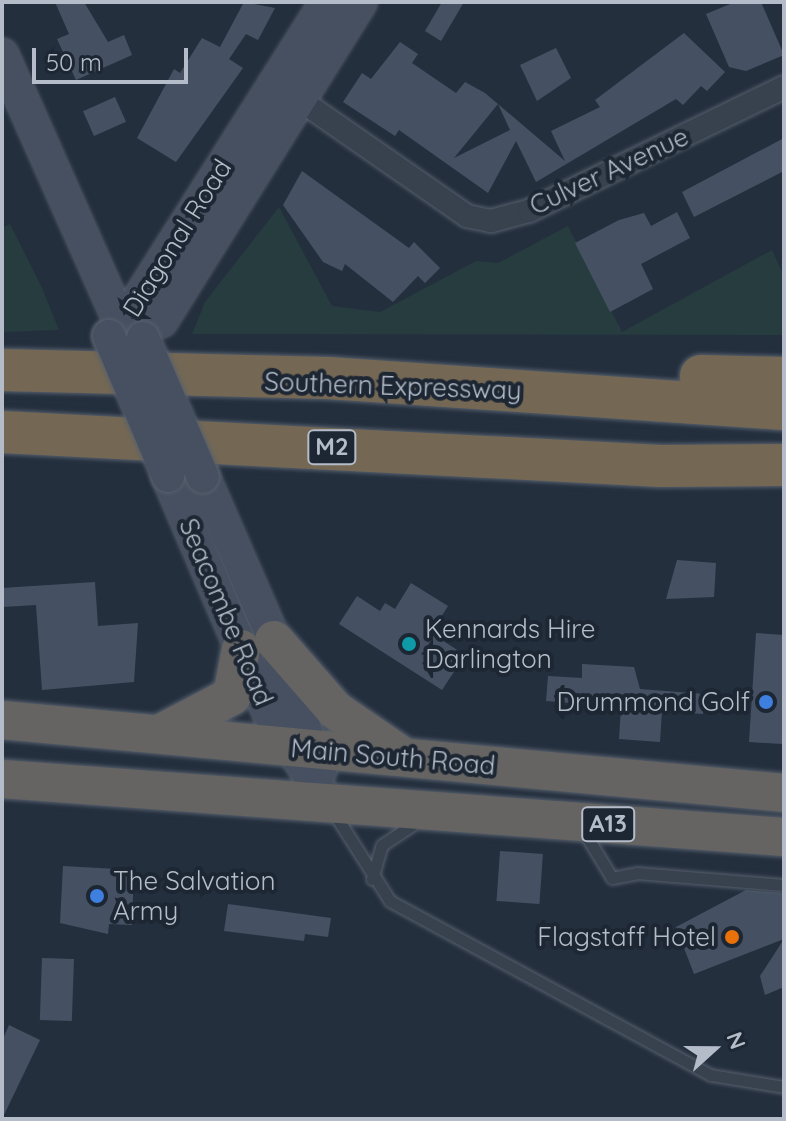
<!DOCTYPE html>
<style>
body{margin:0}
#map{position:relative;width:786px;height:1121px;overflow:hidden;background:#242f3e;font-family:Quicksand,sans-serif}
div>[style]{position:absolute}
.green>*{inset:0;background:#263c3f}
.building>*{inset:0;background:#455162;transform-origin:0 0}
.roads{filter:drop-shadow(0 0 2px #565f6c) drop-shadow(0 0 2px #565f6c)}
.service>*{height:11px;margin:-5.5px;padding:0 5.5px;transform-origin:5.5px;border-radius:5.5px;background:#38414e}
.minor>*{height:22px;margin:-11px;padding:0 11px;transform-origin:11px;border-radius:11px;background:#38414e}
.secondary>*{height:32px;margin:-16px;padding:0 16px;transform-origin:16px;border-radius:16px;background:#465061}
.trunk>*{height:38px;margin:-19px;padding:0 19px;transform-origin:19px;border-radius:19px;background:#656462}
.motorway>*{height:42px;margin:-21px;padding:0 21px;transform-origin:21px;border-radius:21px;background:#746855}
.bridges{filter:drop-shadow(0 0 2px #565f6c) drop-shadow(0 0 2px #565f6c)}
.secondary-bridge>*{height:32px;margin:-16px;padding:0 16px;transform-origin:16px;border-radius:16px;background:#465061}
.dots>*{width:22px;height:22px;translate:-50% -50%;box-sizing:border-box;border:4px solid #1d2633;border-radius:50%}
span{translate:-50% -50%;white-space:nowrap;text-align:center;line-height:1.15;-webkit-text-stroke:8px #1d2633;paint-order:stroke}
.shield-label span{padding:2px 6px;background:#1d2633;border:2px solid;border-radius:6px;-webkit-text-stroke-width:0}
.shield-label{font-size:24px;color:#b4bcc9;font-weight:700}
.street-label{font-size:26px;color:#b4bcc9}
.poi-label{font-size:26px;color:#b4bcc9}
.left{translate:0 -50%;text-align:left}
.right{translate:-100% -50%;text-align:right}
.frame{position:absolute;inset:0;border:4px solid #b4bcc9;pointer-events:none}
.north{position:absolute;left:674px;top:1009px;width:80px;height:80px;-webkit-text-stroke:6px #1d2633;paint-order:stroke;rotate:69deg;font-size:22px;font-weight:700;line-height:32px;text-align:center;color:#b4bcc9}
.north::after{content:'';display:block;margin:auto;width:28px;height:36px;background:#b4bcc9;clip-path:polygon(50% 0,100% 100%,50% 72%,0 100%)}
.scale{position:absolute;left:32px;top:48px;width:156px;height:36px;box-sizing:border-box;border:4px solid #b4bcc9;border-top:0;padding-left:10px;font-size:24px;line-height:28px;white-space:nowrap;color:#b4bcc9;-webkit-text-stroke:6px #1d2633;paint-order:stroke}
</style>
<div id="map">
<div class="green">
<i style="clip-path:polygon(279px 207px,332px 306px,380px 312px,476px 261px,498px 263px,568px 226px,622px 332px,772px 250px,784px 276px,784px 335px,192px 334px,205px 302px)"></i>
<i style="clip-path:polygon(10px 224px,42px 288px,59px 330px,2px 332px,2px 228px)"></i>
</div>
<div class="building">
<i style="clip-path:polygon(55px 2px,84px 2px,108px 42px,124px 35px,132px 55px,76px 80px,57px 39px,69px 34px)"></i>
<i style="clip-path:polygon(244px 2px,275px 8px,258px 40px,246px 34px,229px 59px,243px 68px,176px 162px,137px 138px,174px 69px,180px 73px,202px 38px,220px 47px)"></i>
<i style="clip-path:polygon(442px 2px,464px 2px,441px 41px,425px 31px)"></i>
<i style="clip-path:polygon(735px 2px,761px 2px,784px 55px,746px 71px,729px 67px,706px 14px)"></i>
<i style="clip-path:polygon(evenodd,684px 33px,725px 72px,707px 91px,701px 86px,683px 105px,676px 99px,536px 182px,516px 141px,488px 193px,399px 130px,395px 136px,343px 102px,362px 73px,371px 79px,400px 42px,418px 54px,412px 63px,456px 93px,465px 82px,485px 93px,565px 161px,551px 131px,600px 107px,595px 100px,684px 33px,498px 104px,510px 130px,454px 158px,498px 104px)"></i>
<i style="clip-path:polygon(556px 48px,571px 78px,537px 101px,520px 65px)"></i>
<i style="left:115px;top:97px;width:27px;height:35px;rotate:66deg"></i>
<i style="clip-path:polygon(784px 138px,784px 171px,694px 217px,682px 192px)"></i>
<i style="clip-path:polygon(302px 171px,409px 248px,414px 242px,440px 268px,425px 283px,418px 276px,393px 302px,345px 264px,342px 271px,323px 262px,283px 205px)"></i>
<i style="clip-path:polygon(677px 212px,690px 238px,641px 264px,653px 289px,610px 312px,575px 243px,619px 220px,644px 213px,651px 226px)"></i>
<i style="clip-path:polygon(677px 560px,716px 563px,714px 597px,666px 599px)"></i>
<i style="clip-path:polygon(95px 582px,98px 626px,138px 623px,134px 682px,42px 690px,36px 605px,2px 607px,2px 588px)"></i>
<i style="clip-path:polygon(411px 583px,448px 606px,431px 633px,465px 655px,442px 690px,339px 624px,357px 596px,380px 611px,385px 603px,395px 609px)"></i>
<i style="clip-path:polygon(756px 633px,784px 635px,782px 744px,749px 742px)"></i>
<i style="clip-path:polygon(582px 664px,634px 667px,640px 689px,704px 694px,703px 714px,662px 711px,660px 742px,619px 739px,621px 707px,546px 701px,548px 676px,582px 678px)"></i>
<i style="left:500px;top:851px;width:43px;height:50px;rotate:4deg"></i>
<i style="clip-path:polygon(63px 866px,134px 870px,132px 925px,109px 924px,108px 934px,60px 923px)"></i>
<i style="clip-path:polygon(746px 890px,784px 893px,784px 987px,765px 995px,760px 976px,784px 939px,694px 974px,676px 927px)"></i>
<i style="clip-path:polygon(228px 904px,331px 918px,328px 937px,305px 934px,304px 941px,224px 931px)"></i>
<i style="left:42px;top:958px;width:32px;height:62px;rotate:2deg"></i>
<i style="clip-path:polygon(9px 1025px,40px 1040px,2px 1119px,2px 1041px)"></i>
</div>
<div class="roads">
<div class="service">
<i style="left:332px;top:810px;width:108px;rotate:57.5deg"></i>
<i style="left:390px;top:901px;width:365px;rotate:28.5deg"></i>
<i style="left:711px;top:1075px;width:74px;rotate:9.3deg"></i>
<i style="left:584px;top:832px;width:54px;rotate:58.7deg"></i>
<i style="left:612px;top:878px;width:25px;rotate:-11deg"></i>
<i style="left:637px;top:873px;width:147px;rotate:4.7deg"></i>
<i style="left:372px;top:879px;width:35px;rotate:-74deg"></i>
<i style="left:382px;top:845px;width:43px;rotate:-33.7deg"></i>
</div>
<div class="minor">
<i style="left:290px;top:93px;width:216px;rotate:34.8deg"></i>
<i style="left:467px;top:216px;width:25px;rotate:12deg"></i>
<i style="left:491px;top:221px;width:39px;rotate:-15deg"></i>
<i style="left:529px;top:211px;width:284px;rotate:-25.9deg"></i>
</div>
<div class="secondary">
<i style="left:2px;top:55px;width:296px;rotate:66.1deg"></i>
<i style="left:122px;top:326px;width:12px;rotate:31deg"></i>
<i style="left:122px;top:326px;width:39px;rotate:-7deg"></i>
<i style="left:161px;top:321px;width:376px;rotate:-58deg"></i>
<i style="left:109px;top:336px;width:16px;rotate:-38deg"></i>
<i style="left:122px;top:326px;width:383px;rotate:-57.7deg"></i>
<i style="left:168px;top:476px;width:258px;rotate:66.9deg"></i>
<i style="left:269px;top:713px;width:110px;rotate:56.9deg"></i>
<i style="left:203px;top:477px;width:178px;rotate:66.5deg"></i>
<i style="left:274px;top:640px;width:139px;rotate:70.7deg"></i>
</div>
<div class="trunk">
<i style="left:274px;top:640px;width:93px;rotate:48.9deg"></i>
<i style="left:335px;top:710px;width:80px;rotate:34.3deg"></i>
<i style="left:2px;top:720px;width:785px;rotate:5.33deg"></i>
<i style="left:163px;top:732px;width:78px;rotate:-27.6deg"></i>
<i style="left:232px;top:696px;width:48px;rotate:-79.2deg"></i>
<i style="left:2px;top:779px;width:784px;rotate:4.24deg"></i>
</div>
<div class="motorway">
<i style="left:2px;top:370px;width:326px;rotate:1.4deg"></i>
<i style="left:328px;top:378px;width:457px;rotate:3.9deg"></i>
<i style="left:701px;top:376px;width:83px;rotate:1.4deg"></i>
<i style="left:2px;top:432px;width:660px;rotate:2.95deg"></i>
<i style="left:661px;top:466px;width:123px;rotate:-0.5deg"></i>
</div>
</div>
<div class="bridges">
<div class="secondary-bridge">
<i style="left:109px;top:336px;width:152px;rotate:67.1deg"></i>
<i style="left:143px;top:338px;width:151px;rotate:66.7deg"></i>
</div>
</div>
<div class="dots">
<i style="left:409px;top:644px;background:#0f9aa8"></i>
<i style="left:766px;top:702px;background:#3f7fe0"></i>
<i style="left:97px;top:896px;background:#3f7fe0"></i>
<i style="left:732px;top:937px;background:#e8710a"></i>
</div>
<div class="shield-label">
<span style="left:332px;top:447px">M2</span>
<span style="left:608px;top:824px">A13</span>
</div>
<div class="street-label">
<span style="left:609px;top:171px;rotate:-25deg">Culver Avenue</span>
<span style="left:177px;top:238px;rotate:-58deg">Diagonal Road</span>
<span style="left:393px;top:386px;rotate:2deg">Southern Expressway</span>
<span style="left:226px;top:612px;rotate:67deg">Seacombe Road</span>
<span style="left:393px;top:757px;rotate:5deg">Main South Road</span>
</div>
<div class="poi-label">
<span class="left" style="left:425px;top:644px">Kennards Hire<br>Darlington</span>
<span class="right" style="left:750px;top:702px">Drummond Golf</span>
<span class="left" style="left:113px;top:896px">The Salvation<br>Army</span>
<span class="right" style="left:716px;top:937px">Flagstaff Hotel</span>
</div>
<div class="frame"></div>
<div class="north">N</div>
<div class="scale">50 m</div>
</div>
